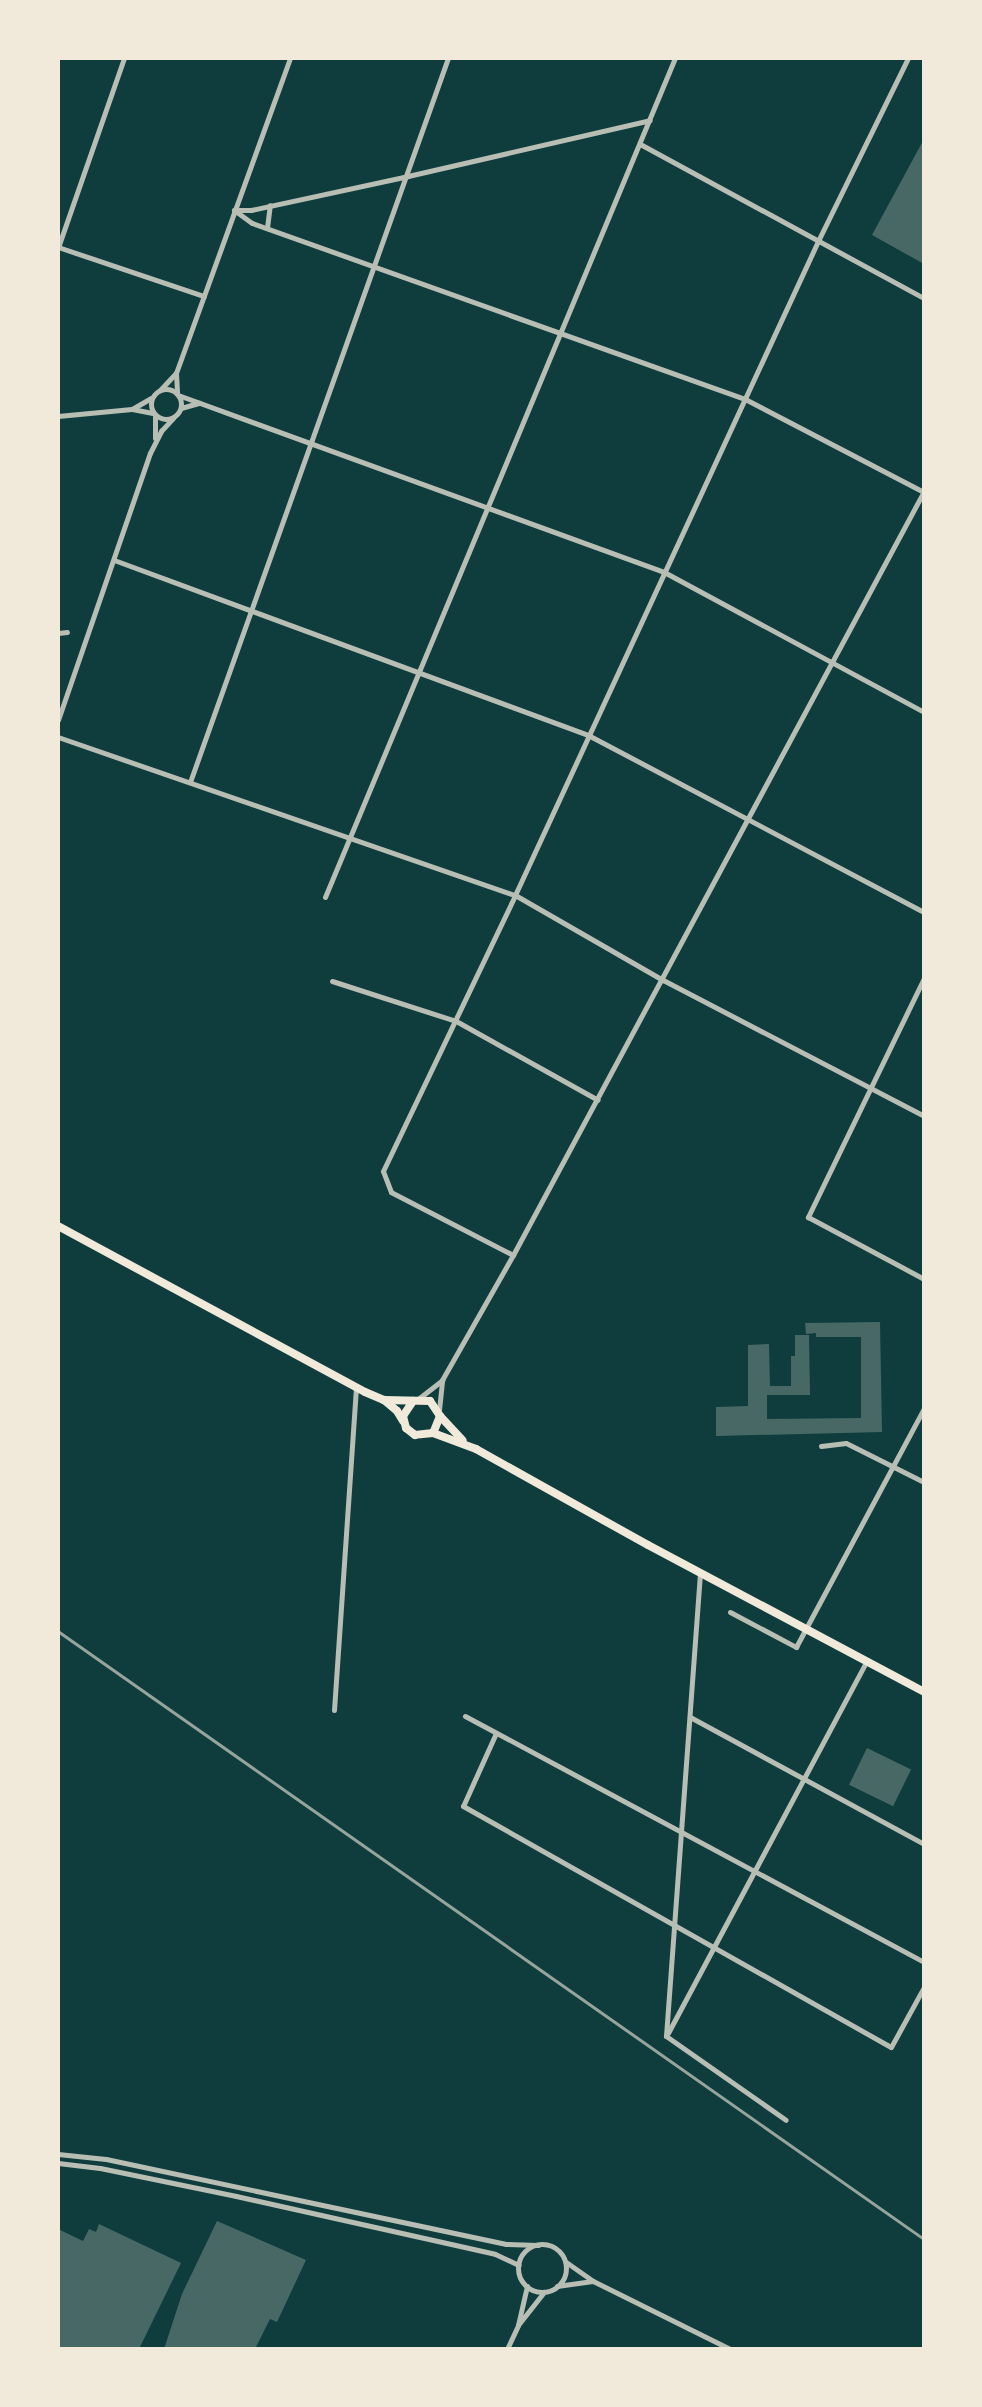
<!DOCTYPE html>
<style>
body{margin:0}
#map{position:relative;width:982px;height:2407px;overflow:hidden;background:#0f3d3e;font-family:"Varela Round",sans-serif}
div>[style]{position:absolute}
.building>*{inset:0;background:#486865;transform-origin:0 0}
.minor>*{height:5px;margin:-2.5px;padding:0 2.5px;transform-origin:2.5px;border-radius:2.5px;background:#b8beb3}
.minor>.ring{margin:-2.5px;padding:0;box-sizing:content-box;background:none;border:5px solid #b8beb3;border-radius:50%}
.secondary>*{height:8px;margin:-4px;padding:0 4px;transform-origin:4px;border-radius:4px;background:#f1e9da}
.rail>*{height:2.5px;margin:-1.25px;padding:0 1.25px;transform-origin:1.25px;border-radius:1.25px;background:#97a49c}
span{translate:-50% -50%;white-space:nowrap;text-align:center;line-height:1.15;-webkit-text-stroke:7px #f1e9da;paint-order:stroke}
.frame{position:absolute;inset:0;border:60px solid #f1e9da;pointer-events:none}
</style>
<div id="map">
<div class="building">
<i style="clip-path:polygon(924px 139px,924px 264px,872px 235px)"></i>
<i style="clip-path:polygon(880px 1322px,882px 1432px,716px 1436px,716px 1407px,748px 1406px,748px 1345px,769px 1344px,770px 1386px,791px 1386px,791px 1356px,795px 1356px,795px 1335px,809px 1335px,810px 1395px,767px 1395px,767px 1419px,861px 1418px,861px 1337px,816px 1337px,816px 1333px,806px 1334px,805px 1323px)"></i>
<i style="left:867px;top:1748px;width:49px;height:41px;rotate:26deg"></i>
<i style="clip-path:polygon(217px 2221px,306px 2260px,277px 2322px,270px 2319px,255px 2349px,164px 2349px,182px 2294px)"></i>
<i style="clip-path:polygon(99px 2224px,181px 2263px,139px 2349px,58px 2349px,58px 2229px,83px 2241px,89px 2229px,96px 2232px)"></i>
</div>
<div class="minor">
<i style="left:124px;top:58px;width:200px;rotate:109.2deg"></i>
<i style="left:58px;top:247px;width:154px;rotate:18.6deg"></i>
<i style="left:640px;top:144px;width:323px;rotate:28.5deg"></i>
<i style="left:234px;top:210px;width:22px;rotate:36deg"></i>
<i style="left:252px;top:223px;width:523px;rotate:19.65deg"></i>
<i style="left:745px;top:399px;width:202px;rotate:27.5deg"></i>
<i style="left:234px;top:210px;width:17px"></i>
<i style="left:251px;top:210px;width:161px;rotate:-12.2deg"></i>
<i style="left:408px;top:176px;width:248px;rotate:-13deg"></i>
<i style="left:267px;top:228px;width:23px;rotate:-83deg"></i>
<i style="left:176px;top:373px;width:21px;rotate:87deg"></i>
<i class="ring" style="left:151px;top:389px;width:25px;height:25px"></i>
<i style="left:160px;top:390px;width:23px;rotate:-47deg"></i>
<i style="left:176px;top:373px;width:335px;rotate:-70.1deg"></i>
<i style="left:178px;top:395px;width:517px;rotate:20.01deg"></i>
<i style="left:664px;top:572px;width:295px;rotate:28.3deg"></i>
<i style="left:181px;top:408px;width:19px;rotate:-16deg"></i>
<i style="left:132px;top:409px;width:22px;rotate:-30deg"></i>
<i style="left:58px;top:416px;width:74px;rotate:-5.4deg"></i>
<i style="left:132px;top:409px;width:21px;rotate:11deg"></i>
<i style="left:155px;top:416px;width:22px;rotate:90deg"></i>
<i style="left:114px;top:560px;width:505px;rotate:20.26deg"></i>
<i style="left:588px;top:735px;width:380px;rotate:27.8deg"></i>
<i style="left:58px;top:633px;width:9px;rotate:-6deg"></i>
<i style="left:58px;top:720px;width:282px;rotate:-71deg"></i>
<i style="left:150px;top:453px;width:25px;rotate:-63deg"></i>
<i style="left:161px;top:431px;width:18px;rotate:-47deg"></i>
<i style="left:58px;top:737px;width:484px;rotate:19.1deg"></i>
<i style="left:515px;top:895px;width:171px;rotate:29.9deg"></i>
<i style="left:663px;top:980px;width:294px;rotate:27.5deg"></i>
<i style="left:190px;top:782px;width:769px;rotate:-70.39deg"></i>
<i style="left:325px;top:897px;width:909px;rotate:-67.36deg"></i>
<i style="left:924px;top:978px;width:266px;rotate:115.9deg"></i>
<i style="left:808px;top:1217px;width:132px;rotate:28.1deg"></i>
<i style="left:332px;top:981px;width:130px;rotate:17.9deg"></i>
<i style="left:456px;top:1021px;width:162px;rotate:29.1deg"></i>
<i style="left:513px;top:1255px;width:137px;rotate:-152.7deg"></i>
<i style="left:391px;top:1192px;width:22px;rotate:-111deg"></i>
<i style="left:383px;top:1171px;width:306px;rotate:-64.4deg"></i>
<i style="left:515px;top:895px;width:721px;rotate:-65.14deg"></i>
<i style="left:818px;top:241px;width:204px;rotate:-63.8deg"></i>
<i style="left:418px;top:1399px;width:31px;rotate:-38deg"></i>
<i style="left:442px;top:1380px;width:144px;rotate:-60.4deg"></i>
<i style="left:513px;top:1255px;width:868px;rotate:-61.72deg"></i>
<i style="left:439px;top:1410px;width:30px;rotate:-84deg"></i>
<i style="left:821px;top:1446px;width:25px;rotate:-7deg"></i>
<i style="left:846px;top:1443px;width:87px;rotate:26.6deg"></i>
<i style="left:730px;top:1612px;width:75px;rotate:27.9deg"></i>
<i style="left:796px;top:1647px;width:271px;rotate:-61.8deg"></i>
<i style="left:334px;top:1710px;width:324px;rotate:-86.1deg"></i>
<i style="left:465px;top:1716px;width:521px;rotate:28.19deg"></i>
<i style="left:690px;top:1717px;width:266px;rotate:28.5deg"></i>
<i style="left:496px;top:1733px;width:80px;rotate:114.3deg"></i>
<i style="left:463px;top:1806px;width:491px;rotate:29.4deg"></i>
<i style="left:891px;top:2047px;width:68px;rotate:-61.2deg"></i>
<i style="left:668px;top:2033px;width:423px;rotate:-61.9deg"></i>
<i style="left:666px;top:2036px;width:464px;rotate:-85.8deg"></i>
<i style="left:666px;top:2036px;width:146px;rotate:35deg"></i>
<i style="left:58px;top:2154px;width:48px;rotate:5.9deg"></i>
<i style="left:106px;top:2159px;width:409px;rotate:12deg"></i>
<i style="left:506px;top:2244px;width:32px;rotate:2deg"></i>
<i style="left:58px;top:2163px;width:42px;rotate:6.8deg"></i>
<i style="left:100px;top:2168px;width:139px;rotate:11.6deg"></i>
<i style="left:236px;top:2196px;width:265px;rotate:12.6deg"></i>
<i style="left:495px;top:2254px;width:26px;rotate:25deg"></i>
<i class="ring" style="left:518px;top:2244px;width:43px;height:43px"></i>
<i style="left:593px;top:2281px;width:153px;rotate:26.4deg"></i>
<i style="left:527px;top:2286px;width:40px;rotate:103deg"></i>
<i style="left:518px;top:2325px;width:42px;rotate:-51.8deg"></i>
<i style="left:557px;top:2286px;width:36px;rotate:-8deg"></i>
<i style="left:593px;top:2281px;width:33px;rotate:-145deg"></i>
<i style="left:507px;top:2349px;width:26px;rotate:-65deg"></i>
</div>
<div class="secondary">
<i style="left:58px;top:1226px;width:349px;rotate:28.4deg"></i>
<i style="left:365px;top:1392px;width:21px;rotate:23deg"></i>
<i style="left:384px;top:1400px;width:46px;rotate:1.2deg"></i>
<i style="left:430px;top:1401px;width:18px;rotate:56deg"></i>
<i style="left:440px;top:1416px;width:18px;rotate:112deg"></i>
<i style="left:433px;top:1433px;width:18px;rotate:174deg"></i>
<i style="left:415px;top:1435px;width:11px;rotate:-142deg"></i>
<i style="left:406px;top:1428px;width:12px;rotate:-104deg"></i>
<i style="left:403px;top:1416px;width:18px;rotate:-56deg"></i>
<i style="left:384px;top:1400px;width:17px;rotate:40deg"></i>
<i style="left:397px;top:1411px;width:12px;rotate:59deg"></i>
<i style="left:440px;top:1416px;width:33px;rotate:47deg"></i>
<i style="left:433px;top:1433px;width:46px;rotate:20.4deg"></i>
<i style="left:476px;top:1449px;width:197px;rotate:29.2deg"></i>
<i style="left:648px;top:1545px;width:313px;rotate:28deg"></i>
</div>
<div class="rail">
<i style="left:58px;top:1631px;width:1058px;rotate:35.07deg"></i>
</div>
<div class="frame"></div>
</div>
